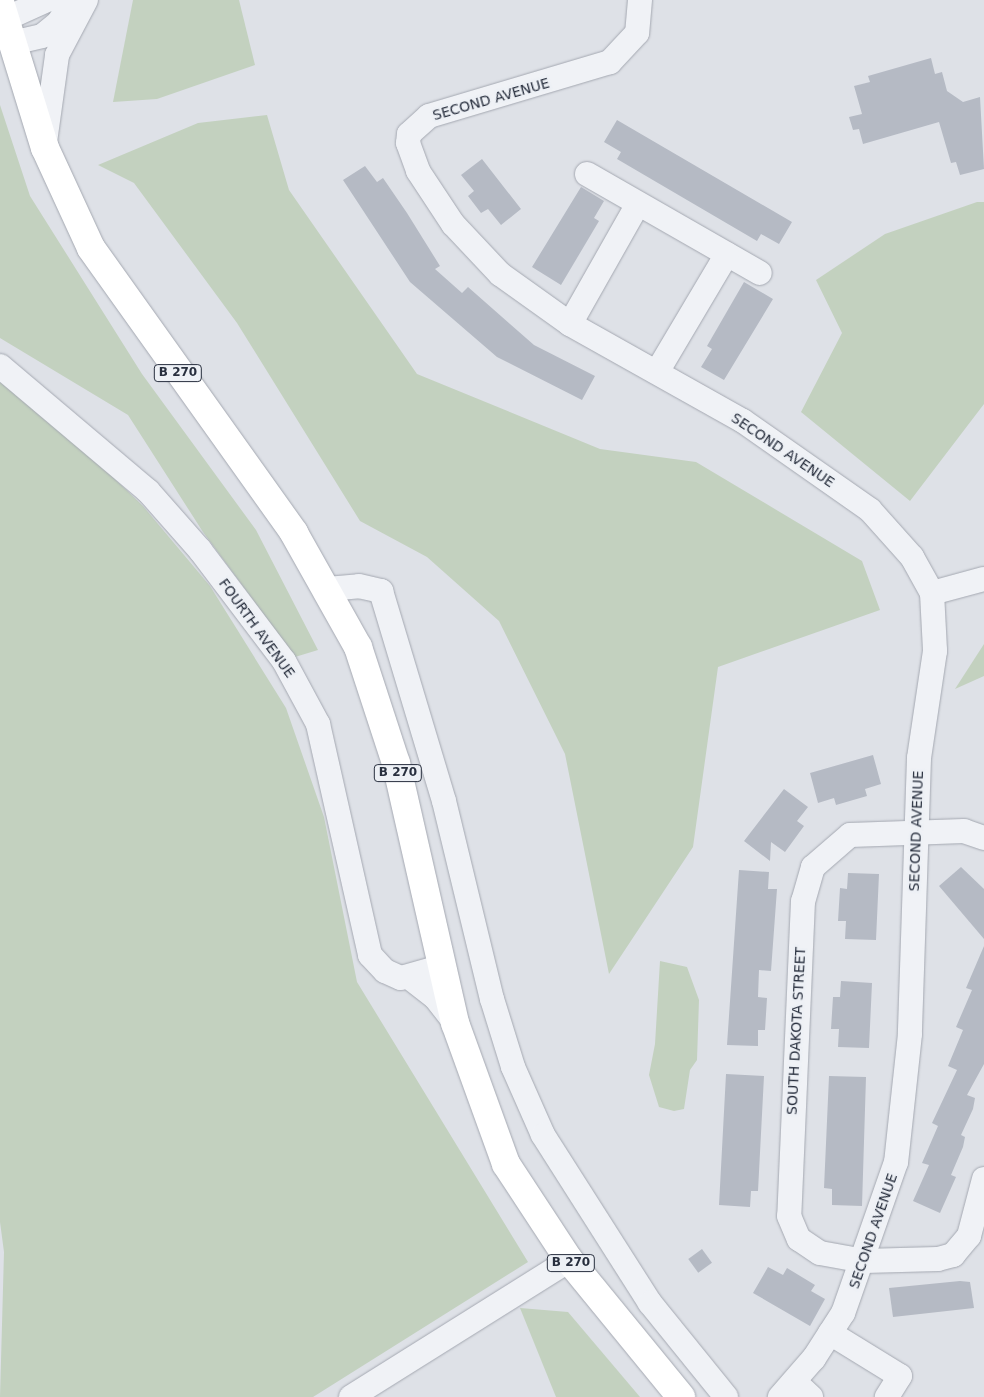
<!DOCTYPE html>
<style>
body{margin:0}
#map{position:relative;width:984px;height:1397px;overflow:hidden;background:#dee1e7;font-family:"DejaVu Sans",sans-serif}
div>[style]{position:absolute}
.green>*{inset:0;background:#c3d1bf}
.building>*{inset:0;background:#b5bac4;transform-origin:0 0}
.roads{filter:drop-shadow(0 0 1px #a4a8b1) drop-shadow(0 0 1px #a4a8b1)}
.minor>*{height:24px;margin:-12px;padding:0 12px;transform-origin:12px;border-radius:12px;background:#f0f2f6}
.major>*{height:28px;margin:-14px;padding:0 14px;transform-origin:14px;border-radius:14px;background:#fff}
span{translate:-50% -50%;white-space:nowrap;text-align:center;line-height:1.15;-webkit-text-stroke:5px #edf0f5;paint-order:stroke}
.shield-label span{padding:1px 4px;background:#edf0f5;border:1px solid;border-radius:4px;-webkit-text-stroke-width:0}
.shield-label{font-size:12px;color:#282f3e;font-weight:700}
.street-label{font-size:14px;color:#282f3e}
</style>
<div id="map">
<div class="green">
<i style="clip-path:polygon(133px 0,239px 0,255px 65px,157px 99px,113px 102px)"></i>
<i style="clip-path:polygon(0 105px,30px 196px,142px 374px,256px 530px,318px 650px,295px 657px,203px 532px,128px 415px,0 338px)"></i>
<i style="clip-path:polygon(267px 115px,289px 190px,417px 374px,600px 449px,696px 462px,862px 561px,880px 610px,718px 667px,693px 847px,609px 974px,565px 754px,499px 621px,427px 557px,360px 521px,237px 323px,134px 183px,98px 165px,198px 123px)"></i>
<i style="clip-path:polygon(977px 202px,984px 202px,984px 404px,910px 501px,801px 412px,842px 333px,816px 280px,885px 234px)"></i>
<i style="clip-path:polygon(0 382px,70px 436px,143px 506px,210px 586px,286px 708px,324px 817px,357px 982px,528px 1262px,313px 1397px,0 1397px,4px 1252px,0 1222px)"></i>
<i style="clip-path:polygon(984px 644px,984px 676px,955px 689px)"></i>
<i style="clip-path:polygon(660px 961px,687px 967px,699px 1000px,697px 1060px,690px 1070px,684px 1109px,674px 1111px,659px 1107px,649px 1075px,655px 1044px)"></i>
<i style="clip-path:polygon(520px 1308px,568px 1312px,640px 1397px,556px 1397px)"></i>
</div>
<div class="building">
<i style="clip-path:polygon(931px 58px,935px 74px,942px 72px,947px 91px,963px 102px,980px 97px,984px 169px,960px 175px,956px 162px,951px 163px,939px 122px,863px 144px,859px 129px,853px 130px,849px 117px,862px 114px,854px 86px,870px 82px,868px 76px)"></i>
<i style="clip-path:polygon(617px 120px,792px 222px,779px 244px,761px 234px,757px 241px,617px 159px,621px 152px,604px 142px)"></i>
<i style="clip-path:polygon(482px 159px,521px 209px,501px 225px,488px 209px,481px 213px,468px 196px,474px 191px,461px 175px)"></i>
<i style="clip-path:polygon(365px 166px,377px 182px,383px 178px,407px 213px,440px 266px,435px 269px,462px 293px,468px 287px,534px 345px,595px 376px,582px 400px,497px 357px,410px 282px,343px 180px)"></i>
<i style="clip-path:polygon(581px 187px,604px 201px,594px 218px,599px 221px,561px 285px,532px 267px)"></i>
<i style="clip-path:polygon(744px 282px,773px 299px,724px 380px,701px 367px,712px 349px,707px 346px)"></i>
<i style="clip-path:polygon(873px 755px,881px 784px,865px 789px,867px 796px,836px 805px,834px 798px,818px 803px,810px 773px)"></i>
<i style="clip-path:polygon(784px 789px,808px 807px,797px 821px,804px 826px,785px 852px,771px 842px,770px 861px,744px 841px)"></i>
<i style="clip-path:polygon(961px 867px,984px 889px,984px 939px,939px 886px)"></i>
<i style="clip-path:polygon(739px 870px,769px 872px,768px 889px,777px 889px,771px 971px,759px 970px,758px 997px,767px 998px,765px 1030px,758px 1030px,758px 1046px,727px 1045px)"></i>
<i style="clip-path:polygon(848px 873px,879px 874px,876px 940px,845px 939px,846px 921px,838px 921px,840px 888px,847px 889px)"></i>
<i style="clip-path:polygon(984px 946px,984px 1064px,967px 1095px,975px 1098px,973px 1109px,961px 1135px,965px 1137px,963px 1147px,951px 1175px,956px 1177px,940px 1213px,913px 1201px,929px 1165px,922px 1163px,938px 1126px,932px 1123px,957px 1070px,948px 1066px,963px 1030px,956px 1027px,972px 990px,966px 988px)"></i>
<i style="clip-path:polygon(841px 981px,872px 983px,869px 1048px,838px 1047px,839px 1029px,831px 1029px,833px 997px,840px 997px)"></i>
<i style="clip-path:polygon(726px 1074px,764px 1076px,758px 1191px,751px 1191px,750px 1207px,719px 1205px)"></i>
<i style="clip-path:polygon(829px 1076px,866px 1077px,862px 1206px,832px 1205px,832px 1189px,824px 1188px)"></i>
<i style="left:702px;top:1249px;width:17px;height:17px;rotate:54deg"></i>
<i style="clip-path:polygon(768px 1267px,783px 1275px,787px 1268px,815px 1285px,811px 1291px,825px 1299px,810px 1326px,753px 1293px)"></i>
<i style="clip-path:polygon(960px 1281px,970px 1282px,974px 1308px,893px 1317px,889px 1288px)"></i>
</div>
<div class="roads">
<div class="minor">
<i style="left:640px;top:0;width:33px;rotate:95deg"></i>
<i style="left:637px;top:33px;width:40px;rotate:133deg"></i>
<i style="left:610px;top:62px;width:189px;rotate:163.4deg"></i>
<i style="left:429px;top:116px;width:27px;rotate:138deg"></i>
<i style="left:409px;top:134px;width:9px;rotate:96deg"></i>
<i style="left:408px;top:143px;width:30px;rotate:70deg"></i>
<i style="left:418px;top:171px;width:64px;rotate:56.6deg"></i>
<i style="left:453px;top:224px;width:69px;rotate:46.8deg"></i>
<i style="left:500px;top:274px;width:86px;rotate:35.5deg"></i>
<i style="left:570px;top:324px;width:198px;rotate:29.3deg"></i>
<i style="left:743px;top:421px;width:155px;rotate:35deg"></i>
<i style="left:870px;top:510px;width:63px;rotate:48.2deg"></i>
<i style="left:912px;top:557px;width:41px;rotate:60.9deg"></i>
<i style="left:932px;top:593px;width:58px;rotate:87deg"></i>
<i style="left:935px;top:651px;width:108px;rotate:98.5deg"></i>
<i style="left:919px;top:758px;width:276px;rotate:91.9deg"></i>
<i style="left:910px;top:1034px;width:129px;rotate:96.2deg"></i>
<i style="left:896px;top:1162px;width:160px;rotate:109.3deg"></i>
<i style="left:843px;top:1313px;width:54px;rotate:122.8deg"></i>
<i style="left:814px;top:1358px;width:52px;rotate:131.1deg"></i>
<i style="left:5px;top:19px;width:46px;rotate:-24.3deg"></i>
<i style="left:12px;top:43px;width:31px;rotate:-13deg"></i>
<i style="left:42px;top:36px;width:22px;rotate:-39deg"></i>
<i style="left:59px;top:22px;width:26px;rotate:-59deg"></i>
<i style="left:45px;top:142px;width:88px;rotate:-82.1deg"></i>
<i style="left:57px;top:55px;width:62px;rotate:-62.2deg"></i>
<i style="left:587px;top:174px;width:199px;rotate:29.8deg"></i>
<i style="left:570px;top:324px;width:138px;rotate:-60.5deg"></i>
<i style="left:0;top:366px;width:194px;rotate:40.2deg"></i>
<i style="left:148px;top:491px;width:79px;rotate:48.6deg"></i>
<i style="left:200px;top:550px;width:139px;rotate:52.9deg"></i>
<i style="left:284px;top:661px;width:72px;rotate:61.6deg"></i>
<i style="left:318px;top:724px;width:237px;rotate:77.3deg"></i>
<i style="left:370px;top:955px;width:22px;rotate:47deg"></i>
<i style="left:385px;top:971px;width:17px;rotate:24deg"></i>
<i style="left:401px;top:978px;width:44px;rotate:-15.9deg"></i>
<i style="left:657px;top:372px;width:137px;rotate:-59.3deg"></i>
<i style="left:327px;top:589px;width:32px;rotate:-5deg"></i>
<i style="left:359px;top:586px;width:23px;rotate:13deg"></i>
<i style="left:381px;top:591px;width:219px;rotate:73.3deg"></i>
<i style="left:444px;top:801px;width:204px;rotate:76.4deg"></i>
<i style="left:492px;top:999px;width:71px;rotate:72.8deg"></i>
<i style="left:513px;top:1067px;width:74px;rotate:66.2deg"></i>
<i style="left:543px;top:1135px;width:199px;rotate:57.5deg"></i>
<i style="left:650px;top:1303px;width:121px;rotate:51deg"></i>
<i style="left:932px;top:593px;width:54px;rotate:-15.1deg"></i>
<i style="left:984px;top:838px;width:21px;rotate:-161deg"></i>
<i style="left:964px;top:831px;width:114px;rotate:178deg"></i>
<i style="left:850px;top:835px;width:49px;rotate:139.1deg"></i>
<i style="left:813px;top:867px;width:35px;rotate:106deg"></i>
<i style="left:803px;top:901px;width:315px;rotate:92.5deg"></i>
<i style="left:789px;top:1216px;width:25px;rotate:67deg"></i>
<i style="left:799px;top:1239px;width:25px;rotate:34deg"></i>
<i style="left:820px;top:1253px;width:45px;rotate:10.3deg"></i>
<i style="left:864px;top:1261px;width:74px;rotate:-1.5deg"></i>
<i style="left:938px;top:1259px;width:16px;rotate:-15deg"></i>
<i style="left:953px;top:1255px;width:25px;rotate:-50deg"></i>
<i style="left:969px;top:1236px;width:59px;rotate:-75.3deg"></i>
<i style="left:409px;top:977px;width:33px;rotate:38deg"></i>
<i style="left:435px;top:997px;width:33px;rotate:52deg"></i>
<i style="left:830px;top:1333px;width:82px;rotate:31.6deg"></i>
<i style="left:900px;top:1376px;width:25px;rotate:122deg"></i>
<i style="left:795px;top:1382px;width:22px;rotate:43deg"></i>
<i style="left:351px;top:1397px;width:257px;rotate:-32.1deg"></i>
</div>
<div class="major">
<i style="left:0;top:2px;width:153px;rotate:72.9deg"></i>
<i style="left:45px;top:148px;width:110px;rotate:65.3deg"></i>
<i style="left:91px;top:248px;width:350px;rotate:54.5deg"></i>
<i style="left:294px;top:533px;width:131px;rotate:60.7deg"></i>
<i style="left:358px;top:647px;width:122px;rotate:71.9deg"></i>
<i style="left:396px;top:763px;width:267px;rotate:77.2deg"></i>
<i style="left:455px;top:1023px;width:150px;rotate:70.1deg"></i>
<i style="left:506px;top:1164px;width:115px;rotate:56.7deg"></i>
<i style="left:569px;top:1260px;width:177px;rotate:50.7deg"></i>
</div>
</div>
<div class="shield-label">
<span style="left:178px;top:373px">B 270</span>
<span style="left:398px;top:773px">B 270</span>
<span style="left:571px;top:1263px">B 270</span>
</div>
<div class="street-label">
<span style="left:491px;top:99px;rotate:-16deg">SECOND AVENUE</span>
<span style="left:783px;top:450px;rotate:34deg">SECOND AVENUE</span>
<span style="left:257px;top:628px;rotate:54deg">FOURTH AVENUE</span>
<span style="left:916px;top:831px;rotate:-88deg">SECOND AVENUE</span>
<span style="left:796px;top:1031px;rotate:-87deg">SOUTH DAKOTA STREET</span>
<span style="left:873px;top:1231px;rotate:-71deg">SECOND AVENUE</span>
</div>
</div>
